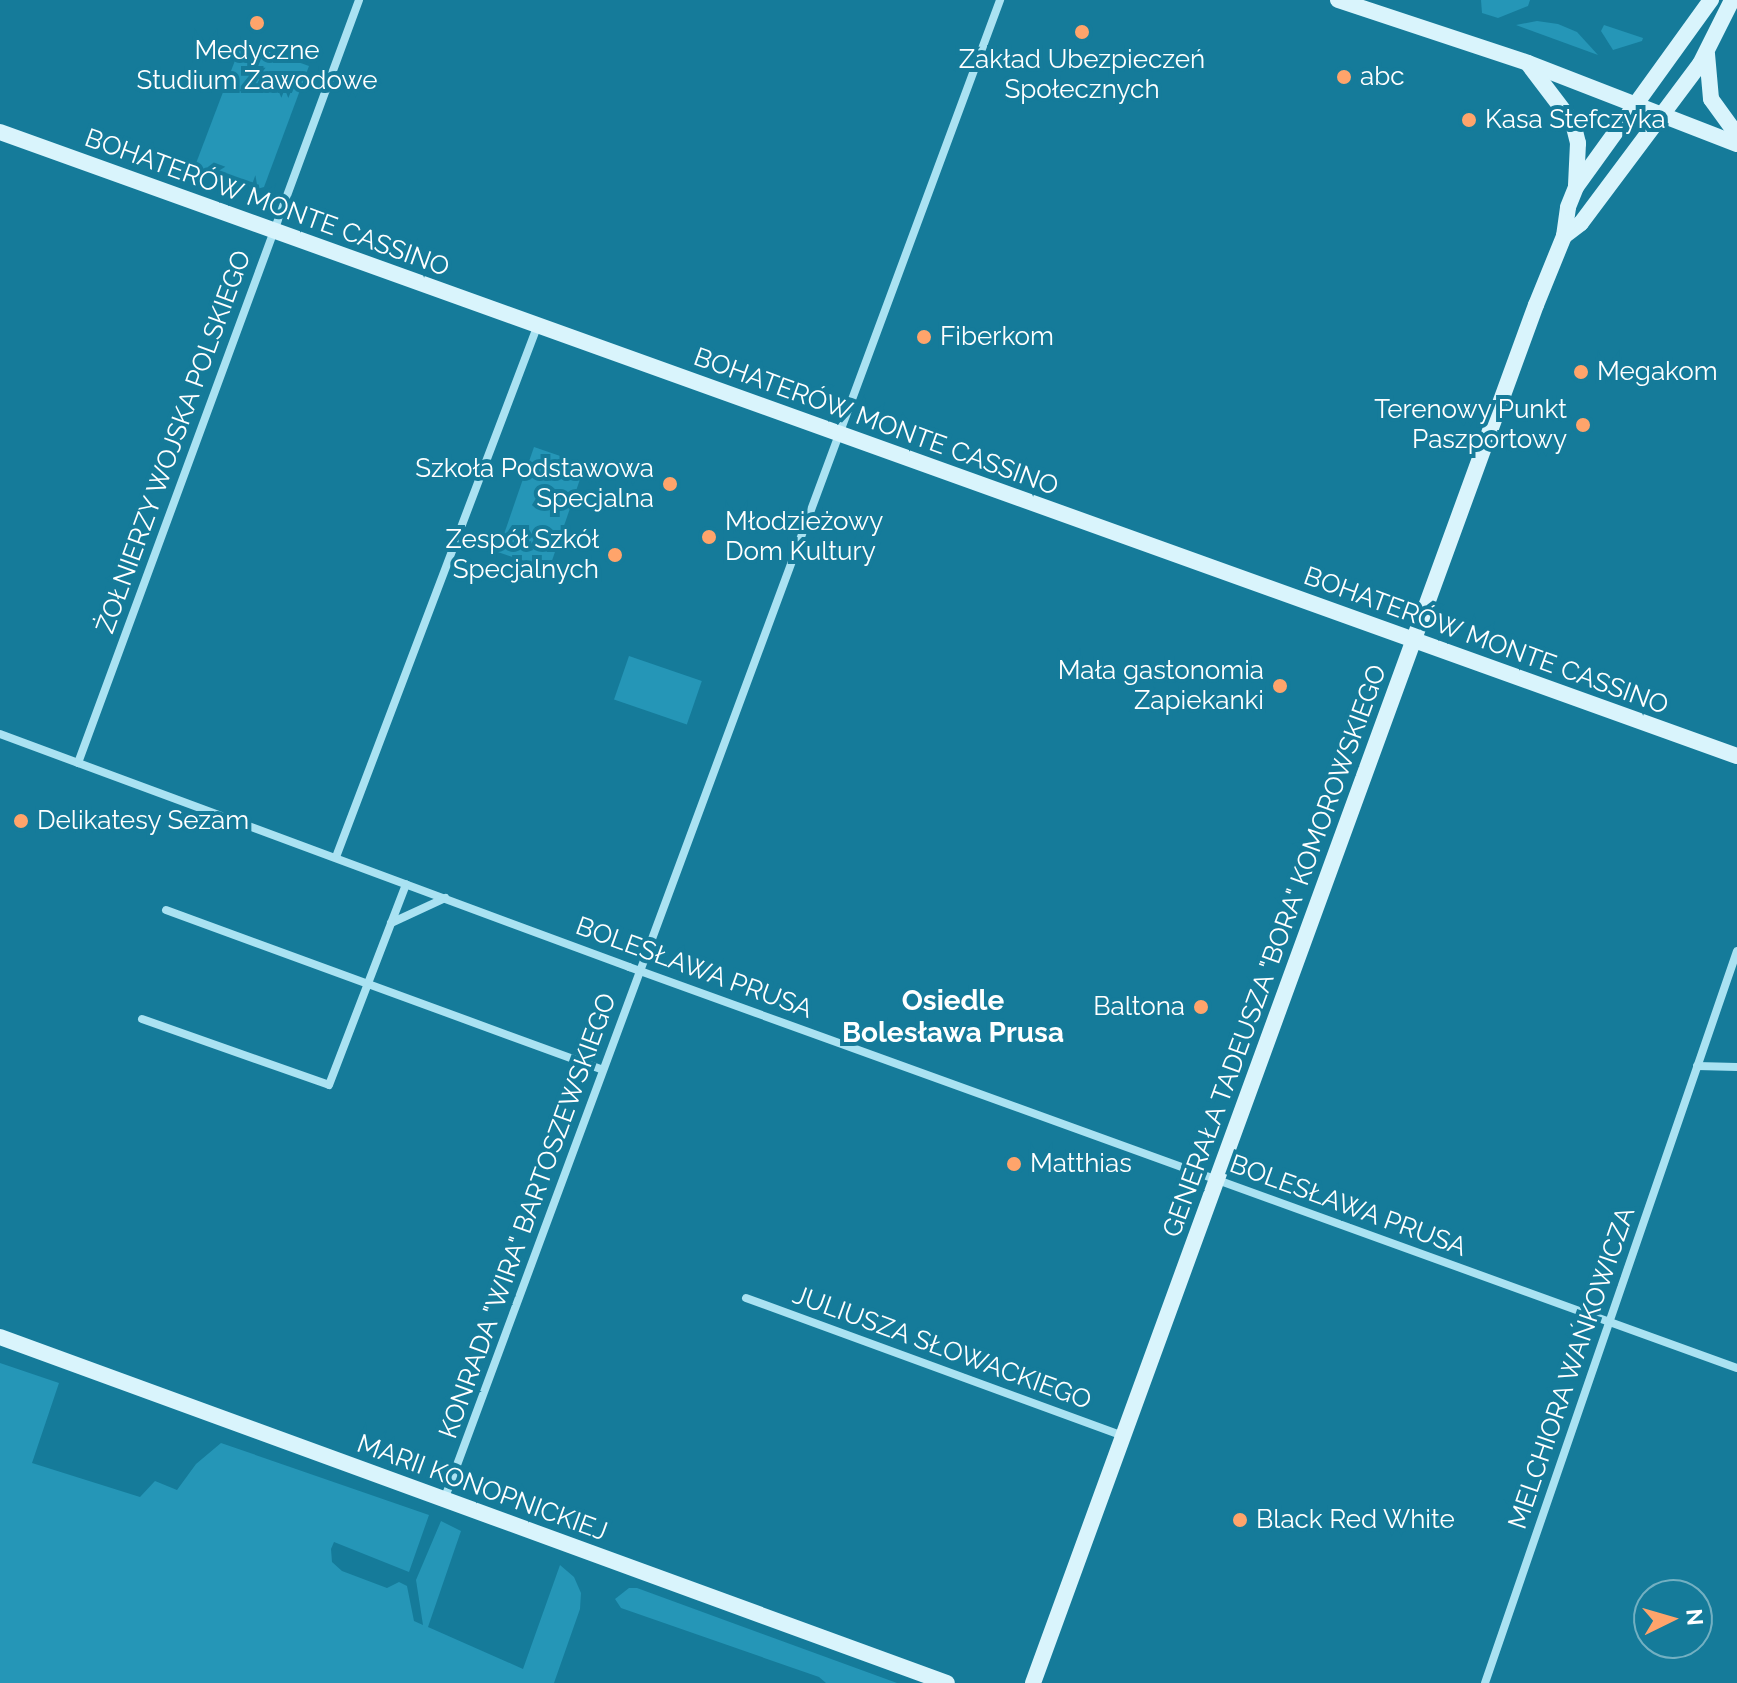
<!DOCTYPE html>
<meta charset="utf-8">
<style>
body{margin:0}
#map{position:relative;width:1737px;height:1683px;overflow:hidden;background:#157b9a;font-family:Raleway,sans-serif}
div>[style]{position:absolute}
.green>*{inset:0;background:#2596b7;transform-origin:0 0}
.street>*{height:8px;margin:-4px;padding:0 4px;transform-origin:4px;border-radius:4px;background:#aae2f2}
.secondary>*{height:16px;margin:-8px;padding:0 8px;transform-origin:8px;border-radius:8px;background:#d9f4fc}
.dots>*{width:22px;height:22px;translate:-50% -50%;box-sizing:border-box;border:4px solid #157b9a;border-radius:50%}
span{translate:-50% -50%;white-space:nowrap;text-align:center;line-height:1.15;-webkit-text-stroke:8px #157b9a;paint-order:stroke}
.poi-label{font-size:26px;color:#fff}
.left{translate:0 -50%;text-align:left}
.right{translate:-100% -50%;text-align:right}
.street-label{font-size:26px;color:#fff}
.neighbourhood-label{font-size:28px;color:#fff;font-weight:700}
.north{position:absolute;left:1633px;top:1579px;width:80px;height:80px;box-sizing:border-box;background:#157b9a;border:2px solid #73b0c2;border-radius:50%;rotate:85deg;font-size:22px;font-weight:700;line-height:32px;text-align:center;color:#fff}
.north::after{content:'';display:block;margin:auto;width:28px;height:36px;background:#ffa46b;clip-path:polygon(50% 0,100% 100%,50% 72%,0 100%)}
</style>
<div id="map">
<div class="green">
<i style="clip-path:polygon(1481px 0,1530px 0,1528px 6px,1498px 18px,1482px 13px)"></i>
<i style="clip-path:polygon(1537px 21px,1558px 24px,1577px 32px,1598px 55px,1516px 25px)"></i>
<i style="clip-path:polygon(1604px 25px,1643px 38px,1642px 41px,1613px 50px,1601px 31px)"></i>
<i style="clip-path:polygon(242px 42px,309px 66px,264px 187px,257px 189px,195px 166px)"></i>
<i style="left:534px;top:447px;width:54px;height:111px;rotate:19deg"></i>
<i style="left:629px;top:656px;width:77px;height:46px;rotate:19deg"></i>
<i style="clip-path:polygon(0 1363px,59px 1383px,32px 1463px,140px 1497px,155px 1481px,177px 1490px,196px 1464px,221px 1443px,429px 1515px,409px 1572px,334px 1542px,331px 1549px,332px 1562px,342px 1571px,387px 1588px,399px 1582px,407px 1586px,414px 1621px,423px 1625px,416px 1580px,441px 1521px,461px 1531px,428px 1627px,523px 1669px,560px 1565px,574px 1577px,581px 1593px,580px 1609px,554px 1683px,0 1683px)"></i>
<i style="clip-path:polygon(629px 1588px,637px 1588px,897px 1683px,826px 1683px,819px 1677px,621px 1608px,615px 1599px)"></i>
</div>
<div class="street">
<i style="left:0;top:734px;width:671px;rotate:20.33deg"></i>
<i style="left:629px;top:967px;width:1178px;rotate:19.9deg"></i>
<i style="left:78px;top:763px;width:813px;rotate:-69.78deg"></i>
<i style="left:336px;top:857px;width:567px;rotate:-69.23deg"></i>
<i style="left:166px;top:910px;width:465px;rotate:20.1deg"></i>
<i style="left:391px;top:923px;width:60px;rotate:-24.8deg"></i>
<i style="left:142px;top:1019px;width:198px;rotate:19.4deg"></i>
<i style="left:329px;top:1085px;width:215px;rotate:-69deg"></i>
<i style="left:1697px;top:1066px;width:40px;rotate:1.4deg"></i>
<i style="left:746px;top:1298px;width:401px;rotate:20.1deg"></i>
<i style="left:444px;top:1500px;width:1600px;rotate:-69.66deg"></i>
<i style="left:1485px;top:1683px;width:774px;rotate:-71deg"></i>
</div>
<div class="secondary">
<i style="left:1338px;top:0;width:200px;rotate:18.3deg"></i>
<i style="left:1528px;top:63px;width:224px;rotate:21.2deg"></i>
<i style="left:1707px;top:54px;width:45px;rotate:84.9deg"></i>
<i style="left:1711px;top:99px;width:44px;rotate:54.2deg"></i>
<i style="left:1529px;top:65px;width:73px;rotate:52.8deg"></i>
<i style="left:1573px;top:123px;width:21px;rotate:76deg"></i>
<i style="left:1578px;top:143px;width:43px;rotate:92.7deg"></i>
<i style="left:0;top:132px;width:1846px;rotate:19.76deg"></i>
<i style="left:1564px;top:236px;width:21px;rotate:-37deg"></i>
<i style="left:1581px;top:223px;width:199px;rotate:-53.2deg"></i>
<i style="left:1700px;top:64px;width:72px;rotate:-63.4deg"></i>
<i style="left:0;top:1337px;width:1008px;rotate:20.07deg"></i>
<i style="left:1033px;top:1683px;width:1467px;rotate:-69.95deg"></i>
<i style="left:1536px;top:305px;width:74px;rotate:-67.9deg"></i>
<i style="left:1564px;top:236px;width:29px;rotate:-82deg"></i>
<i style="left:1568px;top:207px;width:22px;rotate:-68deg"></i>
<i style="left:1576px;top:187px;width:231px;rotate:-54.2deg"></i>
</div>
<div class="dots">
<i style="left:257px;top:23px;background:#ffa46b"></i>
<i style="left:1082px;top:32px;background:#ffa46b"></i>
<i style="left:1344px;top:77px;background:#ffa46b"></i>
<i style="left:1469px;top:120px;background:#ffa46b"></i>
<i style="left:924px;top:337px;background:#ffa46b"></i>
<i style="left:1581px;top:372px;background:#ffa46b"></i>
<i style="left:1583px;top:425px;background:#ffa46b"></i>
<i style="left:670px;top:484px;background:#ffa46b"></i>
<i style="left:709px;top:537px;background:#ffa46b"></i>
<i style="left:615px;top:555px;background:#ffa46b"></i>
<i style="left:1280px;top:686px;background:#ffa46b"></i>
<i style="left:21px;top:821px;background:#ffa46b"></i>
<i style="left:1201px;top:1007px;background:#ffa46b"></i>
<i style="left:1014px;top:1164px;background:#ffa46b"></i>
<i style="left:1240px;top:1520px;background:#ffa46b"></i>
</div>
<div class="poi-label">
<span style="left:257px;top:66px">Medyczne<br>Studium Zawodowe</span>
<span style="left:1082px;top:75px">Zakład Ubezpieczeń<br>Społecznych</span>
<span class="left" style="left:1360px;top:77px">abc</span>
<span class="left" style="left:1485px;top:120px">Kasa Stefczyka</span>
<span class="left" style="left:940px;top:337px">Fiberkom</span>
<span class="left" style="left:1597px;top:372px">Megakom</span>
<span class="right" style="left:1567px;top:425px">Terenowy Punkt<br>Paszportowy</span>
<span class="right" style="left:654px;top:484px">Szkoła Podstawowa<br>Specjalna</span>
<span class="left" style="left:725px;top:537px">Młodzieżowy<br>Dom Kultury</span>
<span class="right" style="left:599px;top:555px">Zespół Szkół<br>Specjalnych</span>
<span class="right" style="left:1264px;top:686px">Mała gastonomia<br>Zapiekanki</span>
<span class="left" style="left:37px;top:821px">Delikatesy Sezam</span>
<span class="right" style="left:1185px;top:1007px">Baltona</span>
<span class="left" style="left:1030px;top:1164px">Matthias</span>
<span class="left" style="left:1256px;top:1520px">Black Red White</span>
</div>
<div class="street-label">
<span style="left:267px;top:203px;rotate:20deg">BOHATERÓW MONTE CASSINO</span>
<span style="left:876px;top:422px;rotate:20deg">BOHATERÓW MONTE CASSINO</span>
<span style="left:174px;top:442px;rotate:-70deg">ŻOŁNIERZY WOJSKA POLSKIEGO</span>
<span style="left:1486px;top:641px;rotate:20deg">BOHATERÓW MONTE CASSINO</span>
<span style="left:1275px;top:951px;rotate:-70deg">GENERAŁA TADEUSZA "BORA" KOMOROWSKIEGO</span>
<span style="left:694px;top:968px;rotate:20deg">BOLESŁAWA PRUSA</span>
<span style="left:1348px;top:1206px;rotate:20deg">BOLESŁAWA PRUSA</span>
<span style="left:528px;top:1216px;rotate:-70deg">KONRADA "WIRA" BARTOSZEWSKIEGO</span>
<span style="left:942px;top:1348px;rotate:20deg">JULIUSZA SŁOWACKIEGO</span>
<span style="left:1572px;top:1368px;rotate:-71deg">MELCHIORA WAŃKOWICZA</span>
<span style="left:482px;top:1488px;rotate:20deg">MARII KONOPNICKIEJ</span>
</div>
<div class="neighbourhood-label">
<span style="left:953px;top:1017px">Osiedle<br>Bolesława Prusa</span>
</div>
<div class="north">N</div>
</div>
